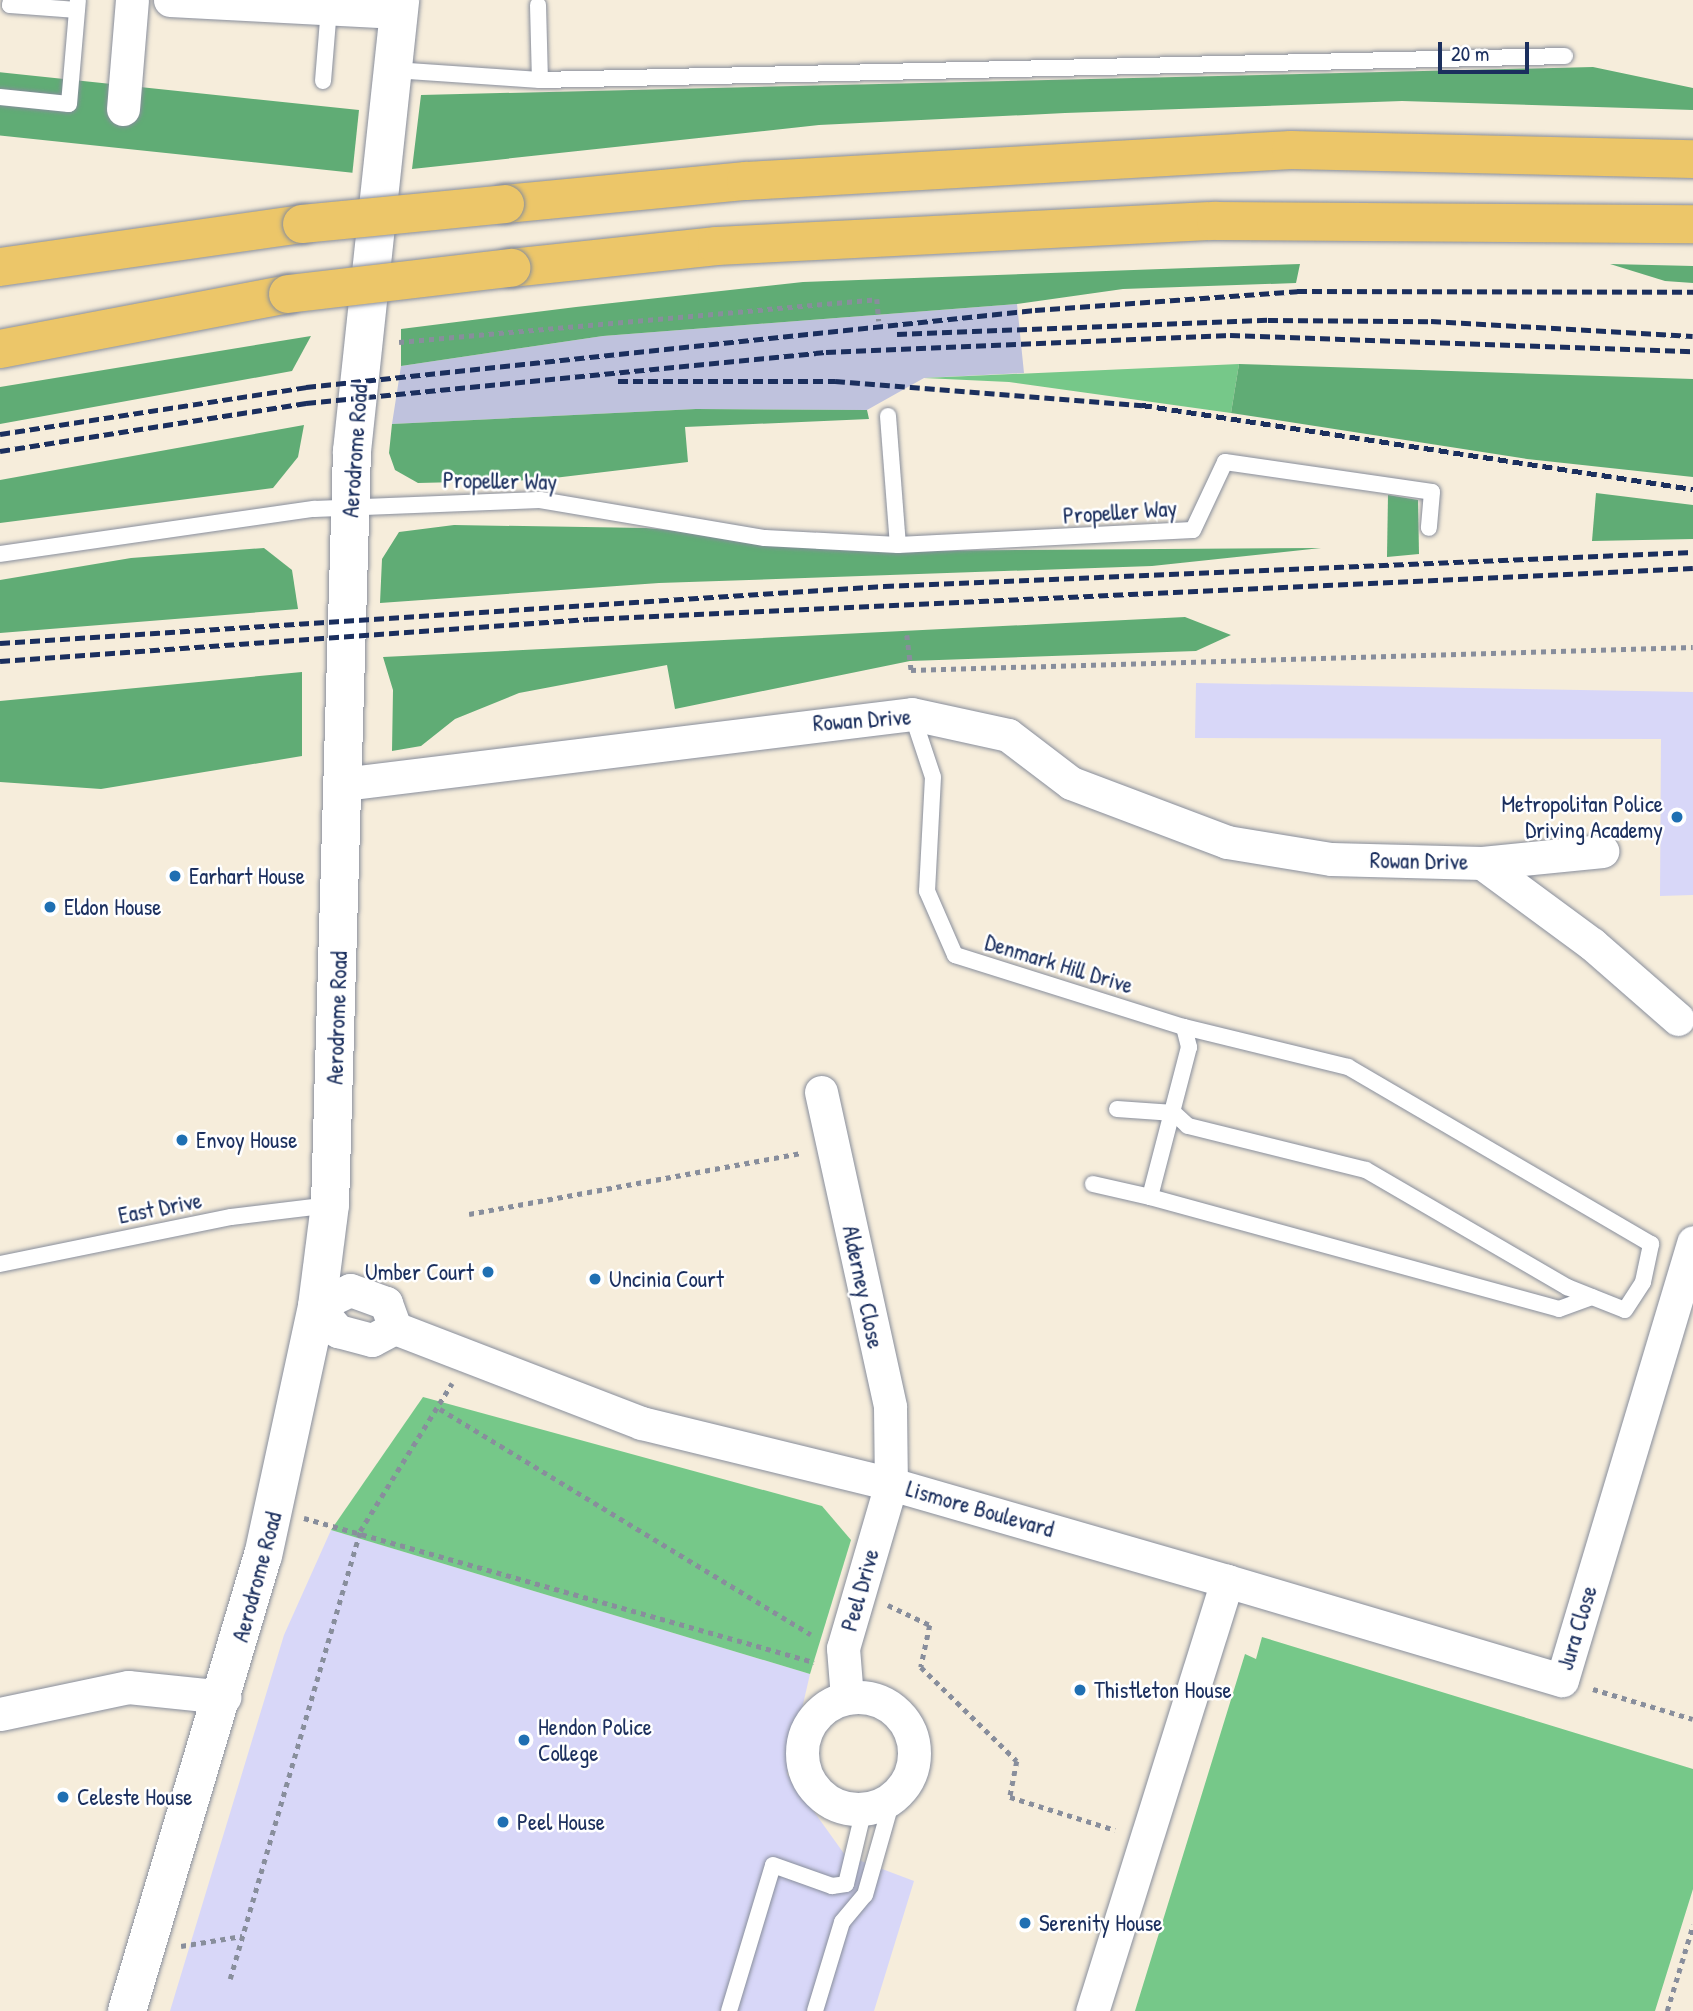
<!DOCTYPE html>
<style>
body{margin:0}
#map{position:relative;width:1693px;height:2011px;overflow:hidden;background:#f6eddb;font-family:"Patrick Hand",sans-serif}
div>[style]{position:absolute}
.built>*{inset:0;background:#d8d7f8}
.industrial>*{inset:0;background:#bfc2dd}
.green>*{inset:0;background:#76c889}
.forest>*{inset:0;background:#60ac75;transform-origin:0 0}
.path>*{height:4.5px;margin-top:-2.25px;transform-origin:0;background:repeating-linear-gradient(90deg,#888e9c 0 5px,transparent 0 10px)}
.roads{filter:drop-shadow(0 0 2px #888e9c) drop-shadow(0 0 2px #888e9c)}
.service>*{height:16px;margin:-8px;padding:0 8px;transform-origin:8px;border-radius:8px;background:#fff}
.minor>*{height:33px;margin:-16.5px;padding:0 16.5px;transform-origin:16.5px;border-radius:16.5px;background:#fff}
.minor>.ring{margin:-16.5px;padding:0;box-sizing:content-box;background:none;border:33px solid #fff;border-radius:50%}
.tertiary>*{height:38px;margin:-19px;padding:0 19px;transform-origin:19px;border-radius:19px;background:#fff}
.motorway>*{height:38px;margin:-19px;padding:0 19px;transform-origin:19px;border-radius:19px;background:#ecc669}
.rail>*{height:5px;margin-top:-2.5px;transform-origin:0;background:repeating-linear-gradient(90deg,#1b2f5e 0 10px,transparent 0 15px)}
.bridges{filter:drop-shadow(0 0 2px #888e9c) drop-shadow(0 0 2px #888e9c)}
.motorway-bridge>*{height:38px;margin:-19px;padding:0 19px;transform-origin:19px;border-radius:19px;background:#ecc669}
.dots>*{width:19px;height:19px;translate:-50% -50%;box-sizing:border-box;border:4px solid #fff;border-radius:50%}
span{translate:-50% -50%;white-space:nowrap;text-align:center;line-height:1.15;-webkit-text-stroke:5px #fff;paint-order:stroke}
.street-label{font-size:23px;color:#1b2f5e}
.poi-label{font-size:23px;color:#1b2f5e}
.right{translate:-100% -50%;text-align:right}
.left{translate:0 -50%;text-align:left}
.scale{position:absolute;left:1438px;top:42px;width:91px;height:32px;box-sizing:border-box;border:4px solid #1b2f5e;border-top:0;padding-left:9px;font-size:21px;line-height:24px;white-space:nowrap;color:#1b2f5e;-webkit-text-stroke:5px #fff;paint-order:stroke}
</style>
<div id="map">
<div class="built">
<i style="clip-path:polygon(1196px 683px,1693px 692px,1693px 895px,1660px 896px,1661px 739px,1195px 738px)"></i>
<i style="clip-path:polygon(331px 1530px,810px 1674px,787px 1774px,845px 1855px,914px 1881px,874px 2011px,170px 2011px,284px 1635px)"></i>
</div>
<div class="industrial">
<i style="clip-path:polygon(1017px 304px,1024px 373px,924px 378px,867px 410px,696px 409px,392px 424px,401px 366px,603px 336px)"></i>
</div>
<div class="green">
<i style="clip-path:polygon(1239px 364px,1231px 413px,1009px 382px,924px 378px)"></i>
<i style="clip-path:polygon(423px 1397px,822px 1506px,851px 1540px,810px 1674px,331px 1530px)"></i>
<i style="clip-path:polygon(1262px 1637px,1693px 1769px,1693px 1889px,1655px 2011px,1135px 2011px,1245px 1654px,1256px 1659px)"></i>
</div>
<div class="forest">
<i style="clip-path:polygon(1593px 67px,1693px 88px,1693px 110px,1402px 101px,1065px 113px,819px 125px,412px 169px,421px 95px)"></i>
<i style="left:359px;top:110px;width:63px;height:362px;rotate:96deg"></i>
<i style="clip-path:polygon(1300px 264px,1296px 283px,1123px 289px,1017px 304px,603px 336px,401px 366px,401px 329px,576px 307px,803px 282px)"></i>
<i style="clip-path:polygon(1610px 264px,1693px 266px,1693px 283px,1665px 281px)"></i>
<i style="clip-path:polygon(311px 336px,292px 371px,0 424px,0 387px)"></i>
<i style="clip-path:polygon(1239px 364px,1693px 379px,1693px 477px,1527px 459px,1231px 413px)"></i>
<i style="clip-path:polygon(696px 409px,867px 410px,869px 419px,685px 427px,688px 462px,537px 480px,418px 483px,395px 470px,389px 453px,392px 424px)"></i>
<i style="clip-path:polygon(304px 425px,298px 457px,273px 488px,0 523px,0 480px)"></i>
<i style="clip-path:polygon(1596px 493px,1693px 505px,1693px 539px,1592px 541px)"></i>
<i style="clip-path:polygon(1388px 495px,1418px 500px,1419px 554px,1387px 557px)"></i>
<i style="clip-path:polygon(454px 525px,646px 528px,890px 551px,1321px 548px,1152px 566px,659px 583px,380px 603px,382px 559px,399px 532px)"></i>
<i style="clip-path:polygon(264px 548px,292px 570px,298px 609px,0 633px,0 580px,131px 558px)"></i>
<i style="clip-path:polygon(1185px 617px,1231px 635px,1196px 651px,910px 661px,675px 709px,667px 665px,519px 693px,455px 719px,421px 746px,392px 751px,393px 690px,383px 657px)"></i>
<i style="clip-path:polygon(302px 672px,302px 756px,101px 789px,0 782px,0 701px)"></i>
</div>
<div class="path">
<i style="left:399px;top:342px;width:480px;rotate:-5.1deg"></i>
<i style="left:877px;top:299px;width:22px;rotate:85deg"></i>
<i style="left:907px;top:635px;width:35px;rotate:83deg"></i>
<i style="left:911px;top:670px;width:782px;rotate:-1.68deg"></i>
<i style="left:469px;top:1214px;width:339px;rotate:-10.4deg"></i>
<i style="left:440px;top:1409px;width:434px;rotate:31.3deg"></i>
<i style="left:304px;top:1518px;width:530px;rotate:15.77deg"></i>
<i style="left:888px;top:1605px;width:47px;rotate:25.5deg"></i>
<i style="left:930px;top:1625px;width:43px;rotate:102.1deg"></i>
<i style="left:921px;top:1667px;width:134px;rotate:44.4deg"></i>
<i style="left:1017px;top:1761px;width:37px;rotate:101deg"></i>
<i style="left:1010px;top:1797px;width:110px;rotate:17.4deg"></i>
<i style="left:1593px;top:1689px;width:104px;rotate:16.7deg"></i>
<i style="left:181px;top:1946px;width:62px;rotate:-9.3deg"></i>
<i style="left:230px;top:1979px;width:466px;rotate:-73.8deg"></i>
<i style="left:360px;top:1531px;width:174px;rotate:-58.1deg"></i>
<i style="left:1667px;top:2011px;width:90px;rotate:-73.2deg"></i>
</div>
<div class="roads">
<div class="service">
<i style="left:11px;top:0;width:5px;rotate:101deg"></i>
<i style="left:10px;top:5px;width:67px;rotate:4.3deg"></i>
<i style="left:538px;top:5px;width:75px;rotate:88.5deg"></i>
<i style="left:394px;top:70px;width:146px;rotate:3.9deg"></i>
<i style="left:540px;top:80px;width:1025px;rotate:-1.34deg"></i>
<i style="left:323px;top:81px;width:73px;rotate:-85.3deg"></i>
<i style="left:0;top:97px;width:69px;rotate:5.8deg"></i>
<i style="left:69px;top:104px;width:104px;rotate:-85.1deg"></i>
<i style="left:888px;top:416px;width:129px;rotate:85.6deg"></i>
<i style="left:0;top:554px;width:317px;rotate:-8.2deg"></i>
<i style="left:314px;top:509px;width:226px;rotate:-2.3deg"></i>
<i style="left:540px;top:500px;width:228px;rotate:9.6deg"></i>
<i style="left:765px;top:538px;width:133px;rotate:3deg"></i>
<i style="left:898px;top:545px;width:295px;rotate:-2.9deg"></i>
<i style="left:1193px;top:530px;width:75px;rotate:-64.8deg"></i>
<i style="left:1225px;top:462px;width:209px;rotate:8.2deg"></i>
<i style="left:1432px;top:492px;width:36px;rotate:95deg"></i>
<i style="left:912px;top:714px;width:66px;rotate:71.6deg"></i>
<i style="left:933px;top:777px;width:114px;rotate:93deg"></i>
<i style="left:927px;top:891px;width:70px;rotate:66.4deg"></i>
<i style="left:955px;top:955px;width:240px;rotate:17.5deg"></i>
<i style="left:1184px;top:1027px;width:21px;rotate:76deg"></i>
<i style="left:1189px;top:1047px;width:155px;rotate:104.6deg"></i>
<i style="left:1150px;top:1197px;width:424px;rotate:15.3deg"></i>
<i style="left:1559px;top:1309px;width:35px;rotate:-20deg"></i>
<i style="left:1117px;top:1109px;width:57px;rotate:4deg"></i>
<i style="left:1174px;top:1113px;width:19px;rotate:43deg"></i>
<i style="left:1188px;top:1126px;width:183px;rotate:13.9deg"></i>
<i style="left:1366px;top:1170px;width:233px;rotate:30.2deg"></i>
<i style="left:1567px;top:1287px;width:62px;rotate:21.6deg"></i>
<i style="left:1625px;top:1310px;width:33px;rotate:-57deg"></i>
<i style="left:1643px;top:1282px;width:39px;rotate:-78deg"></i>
<i style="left:1651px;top:1244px;width:351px;rotate:-149.7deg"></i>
<i style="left:1348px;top:1067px;width:169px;rotate:-166.3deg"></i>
<i style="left:1093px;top:1184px;width:58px;rotate:12.8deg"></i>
<i style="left:0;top:1264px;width:236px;rotate:-11.5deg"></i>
<i style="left:231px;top:1217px;width:100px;rotate:-6.9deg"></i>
<i style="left:729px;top:2011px;width:152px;rotate:-73.2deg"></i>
<i style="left:773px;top:1865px;width:63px;rotate:19.6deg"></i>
<i style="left:832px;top:1886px;width:14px;rotate:-8deg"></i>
<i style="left:846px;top:1884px;width:77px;rotate:-76.5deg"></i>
<i style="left:815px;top:2011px;width:93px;rotate:-73.1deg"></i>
<i style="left:842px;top:1922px;width:35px;rotate:-50deg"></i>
<i style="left:865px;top:1895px;width:102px;rotate:-74.1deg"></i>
</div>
<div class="minor">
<i style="left:170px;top:0;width:228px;rotate:3deg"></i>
<i style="left:123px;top:109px;width:109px;rotate:-85.3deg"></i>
<i style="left:343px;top:784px;width:573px;rotate:-7.01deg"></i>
<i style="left:912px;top:714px;width:98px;rotate:12.3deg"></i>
<i style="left:1008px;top:735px;width:79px;rotate:37.3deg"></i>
<i style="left:1071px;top:783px;width:167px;rotate:20.7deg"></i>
<i style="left:1227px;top:842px;width:105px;rotate:9.3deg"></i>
<i style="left:1331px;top:859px;width:151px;rotate:1.5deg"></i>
<i style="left:1482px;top:863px;width:121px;rotate:-5.7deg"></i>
<i style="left:1482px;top:863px;width:137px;rotate:36.4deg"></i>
<i style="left:1592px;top:944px;width:114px;rotate:41.1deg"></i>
<i style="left:821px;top:1092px;width:322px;rotate:77.6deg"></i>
<i style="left:890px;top:1407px;width:77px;rotate:89.3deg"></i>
<i style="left:891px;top:1484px;width:171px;rotate:106.3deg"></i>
<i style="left:843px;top:1648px;width:50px;rotate:85.4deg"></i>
<i style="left:395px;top:1328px;width:27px;rotate:-110deg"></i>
<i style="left:386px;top:1303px;width:38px;rotate:-160deg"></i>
<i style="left:350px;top:1290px;width:37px;rotate:154deg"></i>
<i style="left:317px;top:1306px;width:33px;rotate:50deg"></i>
<i style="left:338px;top:1331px;width:35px;rotate:15deg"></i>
<i style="left:372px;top:1340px;width:26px;rotate:-28deg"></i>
<i style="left:395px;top:1328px;width:264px;rotate:21.1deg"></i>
<i style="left:641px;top:1423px;width:257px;rotate:13.7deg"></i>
<i style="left:891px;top:1484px;width:350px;rotate:16.1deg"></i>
<i style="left:1227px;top:1581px;width:451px;rotate:107.4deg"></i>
<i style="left:1227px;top:1581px;width:349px;rotate:16.5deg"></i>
<i style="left:1562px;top:1680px;width:457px;rotate:-73.3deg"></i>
<i class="ring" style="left:802px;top:1697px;width:79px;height:79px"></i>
<i style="left:0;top:1714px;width:131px;rotate:-11.9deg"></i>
<i style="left:128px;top:1687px;width:97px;rotate:5.9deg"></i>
</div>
<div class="tertiary">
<i style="left:127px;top:2011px;width:475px;rotate:-73.4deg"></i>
<i style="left:263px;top:1556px;width:256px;rotate:-77.8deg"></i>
<i style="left:317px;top:1306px;width:102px;rotate:-82.7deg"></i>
<i style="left:330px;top:1205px;width:754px;rotate:-88.33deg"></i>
<i style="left:352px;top:451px;width:454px;rotate:-83.9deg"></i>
</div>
<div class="motorway">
<i style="left:505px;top:204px;width:242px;rotate:-5.5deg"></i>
<i style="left:746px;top:181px;width:546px;rotate:-3.26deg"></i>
<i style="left:1291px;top:150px;width:402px;rotate:1.3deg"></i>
<i style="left:0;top:267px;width:305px;rotate:-8.1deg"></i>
<i style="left:511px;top:268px;width:207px;rotate:-6.1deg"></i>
<i style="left:717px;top:246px;width:500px;rotate:-2.9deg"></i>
<i style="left:1216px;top:221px;width:477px;rotate:0.4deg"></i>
<i style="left:0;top:349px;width:293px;rotate:-10.8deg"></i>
</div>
</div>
<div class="rail">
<i style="left:897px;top:334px;width:371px;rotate:-2.2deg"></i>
<i style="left:1268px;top:320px;width:163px;rotate:0.4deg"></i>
<i style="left:1431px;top:321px;width:262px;rotate:3.3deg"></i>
<i style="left:618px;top:381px;width:217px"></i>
<i style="left:835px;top:381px;width:308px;rotate:4.5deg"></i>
<i style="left:1142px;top:405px;width:557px;rotate:8.67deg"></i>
<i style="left:0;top:434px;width:310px;rotate:-8.7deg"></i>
<i style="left:306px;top:387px;width:733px;rotate:-6.03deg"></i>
<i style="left:1035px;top:310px;width:263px;rotate:-4.1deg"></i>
<i style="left:1297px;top:291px;width:396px;rotate:0.1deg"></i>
<i style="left:0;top:451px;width:310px;rotate:-8.9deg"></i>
<i style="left:306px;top:403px;width:522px;rotate:-5.6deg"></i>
<i style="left:826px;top:352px;width:404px;rotate:-2.4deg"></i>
<i style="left:1230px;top:335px;width:463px;rotate:2deg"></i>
<i style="left:0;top:643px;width:886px;rotate:-3.69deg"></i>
<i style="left:884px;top:586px;width:810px;rotate:-2.41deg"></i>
<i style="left:0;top:661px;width:590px;rotate:-4.08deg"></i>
<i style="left:589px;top:619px;width:1105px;rotate:-2.64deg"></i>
</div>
<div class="bridges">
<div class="motorway-bridge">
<i style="left:302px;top:224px;width:204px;rotate:-5.6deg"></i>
<i style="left:288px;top:294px;width:225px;rotate:-6.7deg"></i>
</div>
</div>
<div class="dots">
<i style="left:1677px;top:817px;background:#1f6fb2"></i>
<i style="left:175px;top:876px;background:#1f6fb2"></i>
<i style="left:50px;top:907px;background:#1f6fb2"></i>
<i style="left:182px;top:1140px;background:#1f6fb2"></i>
<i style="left:488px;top:1272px;background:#1f6fb2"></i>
<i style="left:595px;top:1279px;background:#1f6fb2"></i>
<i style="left:1080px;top:1690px;background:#1f6fb2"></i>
<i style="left:524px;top:1740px;background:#1f6fb2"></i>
<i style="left:63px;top:1797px;background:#1f6fb2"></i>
<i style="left:503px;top:1822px;background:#1f6fb2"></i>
<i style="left:1025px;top:1923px;background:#1f6fb2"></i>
</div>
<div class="street-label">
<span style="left:355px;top:451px;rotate:-86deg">Aerodrome Road</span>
<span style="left:500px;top:481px;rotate:1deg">Propeller Way</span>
<span style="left:1120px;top:512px;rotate:-4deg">Propeller Way</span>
<span style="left:862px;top:720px;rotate:-4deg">Rowan Drive</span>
<span style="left:1419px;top:861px;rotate:1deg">Rowan Drive</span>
<span style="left:1059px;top:964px;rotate:17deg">Denmark Hill Drive</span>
<span style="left:337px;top:1018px;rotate:-88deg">Aerodrome Road</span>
<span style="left:160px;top:1208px;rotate:-11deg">East Drive</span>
<span style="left:863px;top:1287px;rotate:78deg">Alderney Close</span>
<span style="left:980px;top:1509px;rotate:16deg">Lismore Boulevard</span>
<span style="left:257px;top:1577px;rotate:-75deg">Aerodrome Road</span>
<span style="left:860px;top:1590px;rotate:-74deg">Peel Drive</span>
<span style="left:1577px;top:1628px;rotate:-73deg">Jura Close</span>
</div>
<div class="poi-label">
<span class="right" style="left:1663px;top:817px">Metropolitan Police<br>Driving Academy</span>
<span class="left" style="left:189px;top:876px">Earhart House</span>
<span class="left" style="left:64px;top:907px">Eldon House</span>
<span class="left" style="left:196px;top:1140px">Envoy House</span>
<span class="right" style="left:474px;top:1272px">Umber Court</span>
<span class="left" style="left:609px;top:1279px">Uncinia Court</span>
<span class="left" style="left:1094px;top:1690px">Thistleton House</span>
<span class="left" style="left:538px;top:1740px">Hendon Police<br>College</span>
<span class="left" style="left:77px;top:1797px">Celeste House</span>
<span class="left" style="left:517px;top:1822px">Peel House</span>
<span class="left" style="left:1039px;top:1923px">Serenity House</span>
</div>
<div class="scale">20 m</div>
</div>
